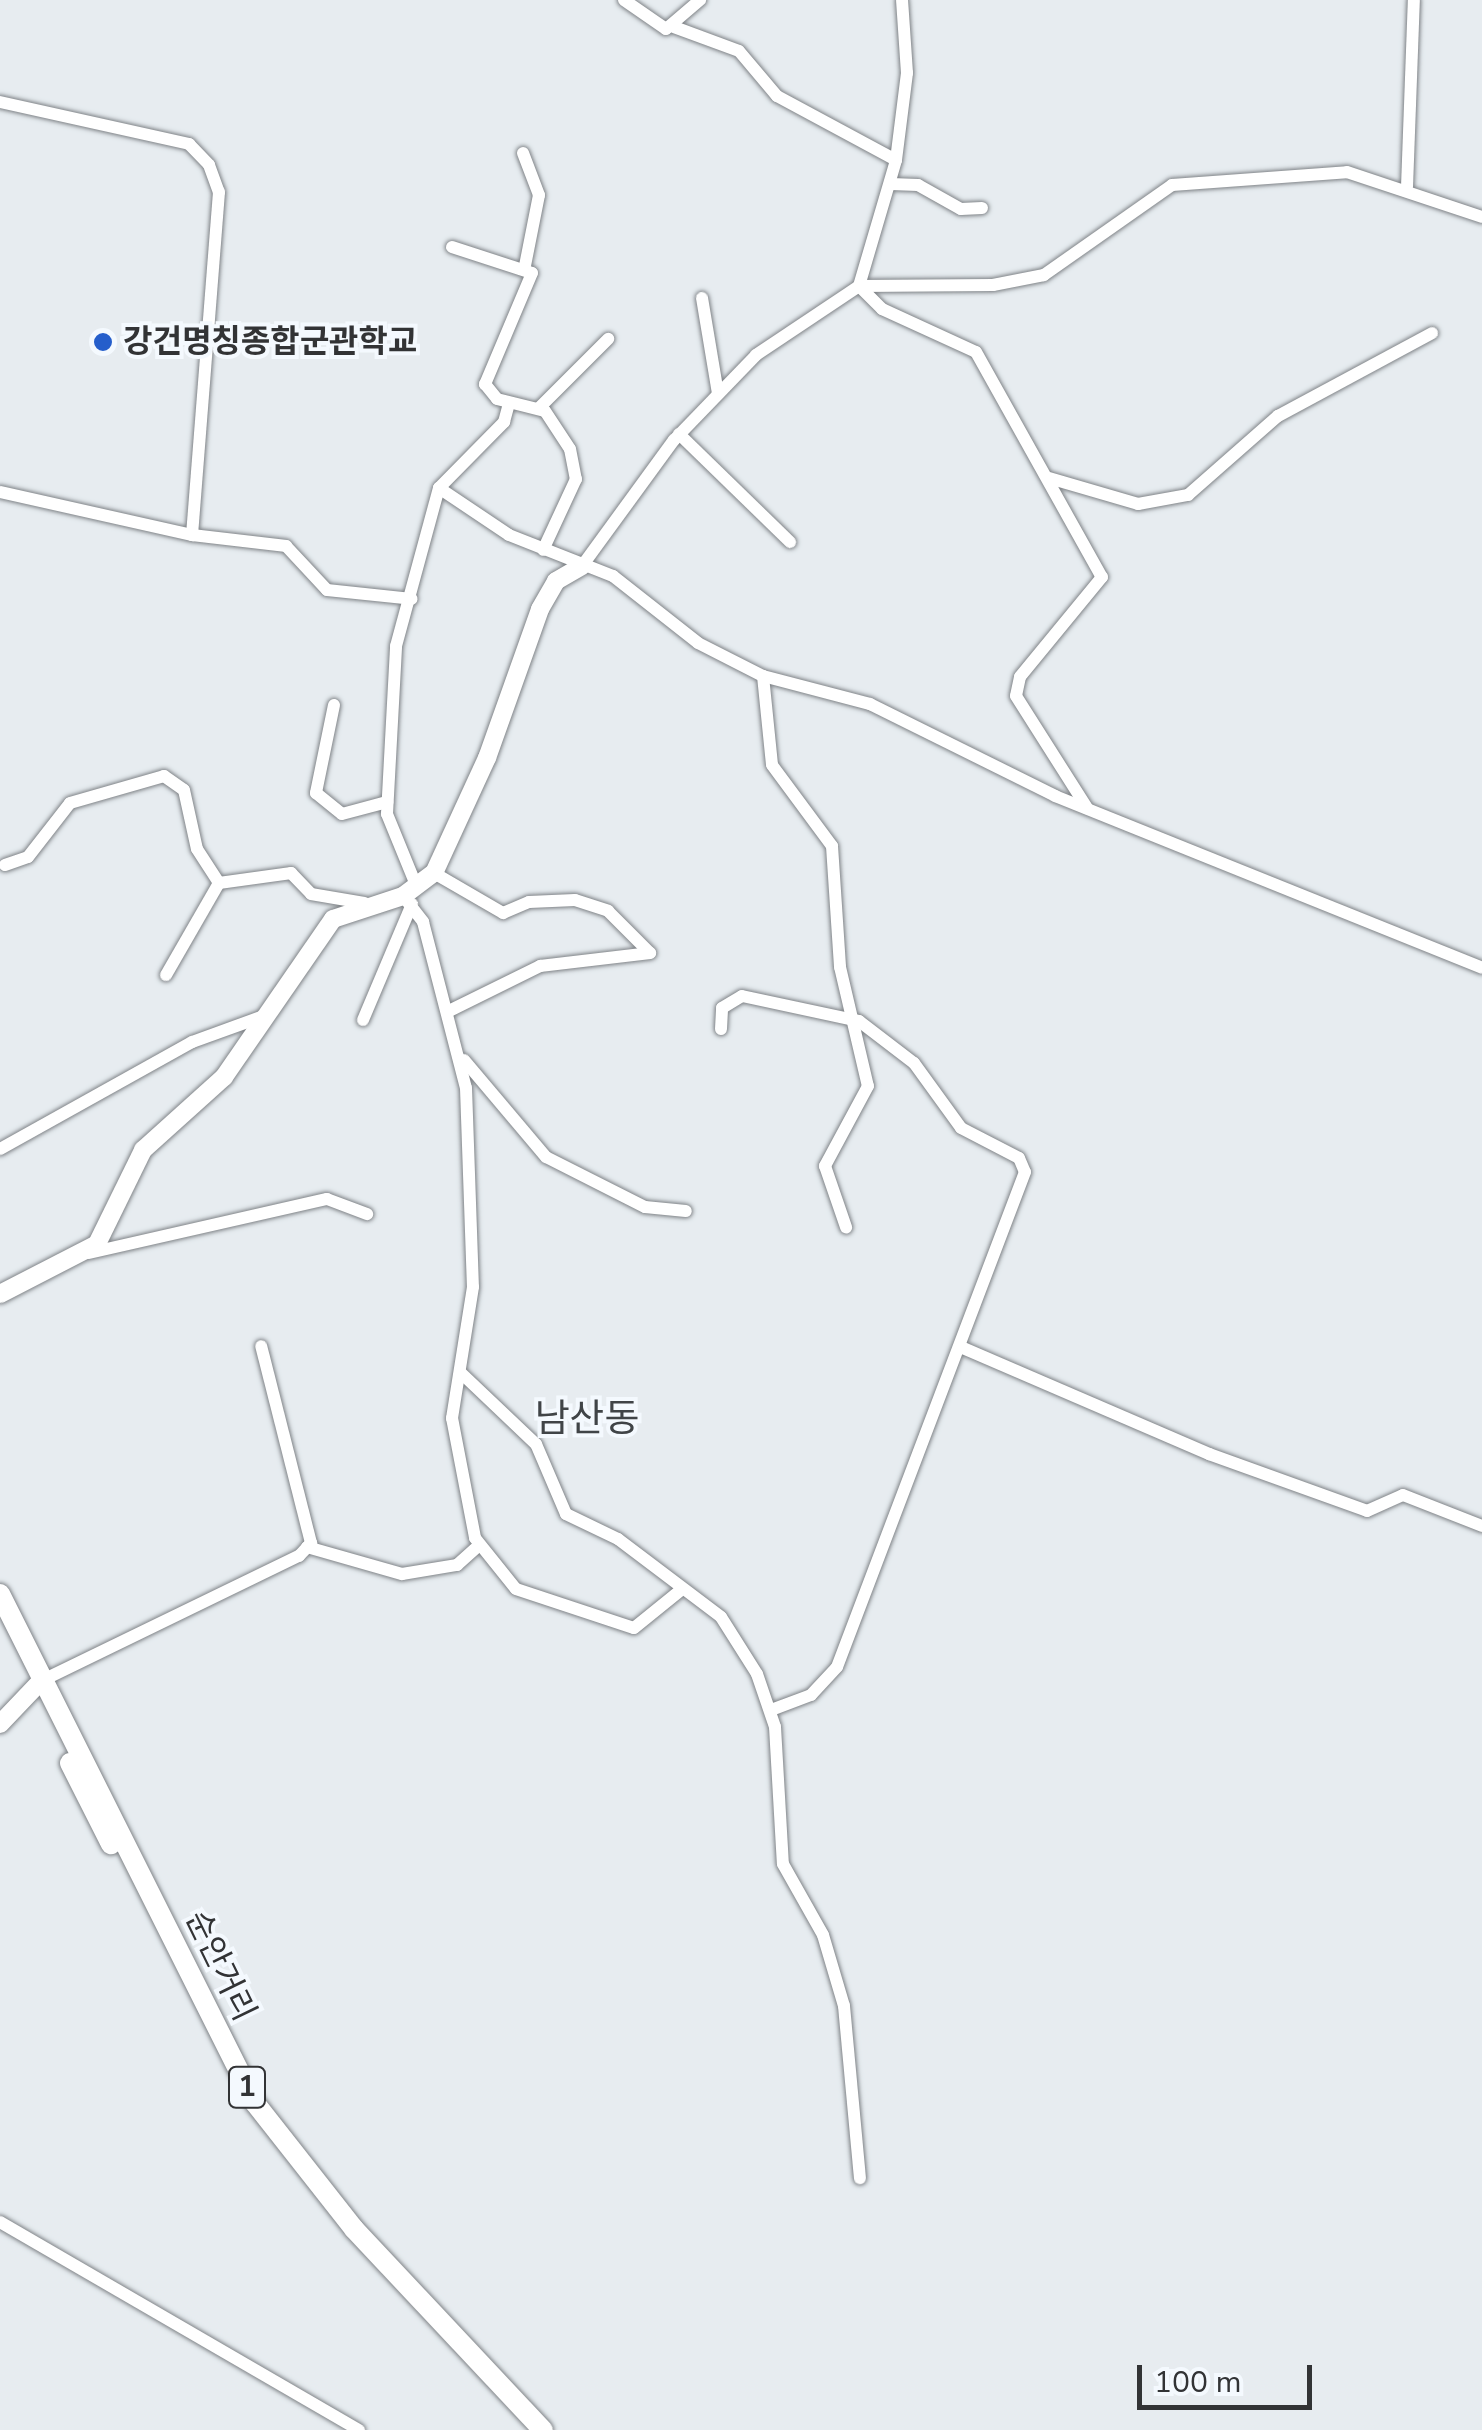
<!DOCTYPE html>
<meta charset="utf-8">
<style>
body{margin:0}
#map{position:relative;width:1482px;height:2430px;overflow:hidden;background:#e7ecf0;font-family:"Nunito Sans","Noto Sans KR",sans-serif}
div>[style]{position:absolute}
.roads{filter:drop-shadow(0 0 2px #7f8387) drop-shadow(0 0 2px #7f8387)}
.street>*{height:12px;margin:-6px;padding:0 6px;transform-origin:6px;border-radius:6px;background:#fff}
.secondary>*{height:18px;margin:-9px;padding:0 9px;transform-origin:9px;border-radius:9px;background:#fff}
.primary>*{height:20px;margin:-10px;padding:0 10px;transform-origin:10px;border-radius:10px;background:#fff}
.dots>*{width:28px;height:28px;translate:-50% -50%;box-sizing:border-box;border:5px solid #f4f9fe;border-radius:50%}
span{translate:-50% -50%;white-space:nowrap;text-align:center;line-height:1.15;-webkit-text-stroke:8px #f4f9fe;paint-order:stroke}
.shield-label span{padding:2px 8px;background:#f4f9fe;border:2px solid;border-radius:8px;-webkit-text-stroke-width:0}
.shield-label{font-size:30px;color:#323335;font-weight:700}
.poi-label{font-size:32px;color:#323335;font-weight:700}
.left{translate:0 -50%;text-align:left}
.street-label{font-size:32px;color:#323335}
.quarter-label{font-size:38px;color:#404447}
.scale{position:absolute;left:1137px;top:2365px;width:175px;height:45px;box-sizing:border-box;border:5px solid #323335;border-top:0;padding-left:12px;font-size:30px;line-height:35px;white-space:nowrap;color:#323335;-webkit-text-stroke:8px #f4f9fe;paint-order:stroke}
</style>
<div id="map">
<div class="roads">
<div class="street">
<i style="left:624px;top:0;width:51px;rotate:34.6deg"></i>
<i style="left:666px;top:29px;width:45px;rotate:-40.5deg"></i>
<i style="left:674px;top:27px;width:69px;rotate:20.3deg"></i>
<i style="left:739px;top:51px;width:59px;rotate:49.8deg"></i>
<i style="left:777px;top:96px;width:135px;rotate:28.3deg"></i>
<i style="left:0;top:102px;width:194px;rotate:12.5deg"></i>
<i style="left:189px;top:144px;width:29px;rotate:46deg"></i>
<i style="left:209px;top:165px;width:29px;rotate:70deg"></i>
<i style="left:219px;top:192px;width:344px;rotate:94.5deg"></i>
<i style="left:192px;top:535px;width:95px;rotate:6.7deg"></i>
<i style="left:286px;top:546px;width:60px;rotate:47deg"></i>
<i style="left:327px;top:590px;width:85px;rotate:6deg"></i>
<i style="left:523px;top:153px;width:45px;rotate:69.1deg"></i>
<i style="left:539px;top:195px;width:72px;rotate:101.2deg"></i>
<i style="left:891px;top:184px;width:27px;rotate:2deg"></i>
<i style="left:918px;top:185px;width:49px;rotate:29.2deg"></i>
<i style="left:961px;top:209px;width:21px;rotate:-3deg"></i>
<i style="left:1407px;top:187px;width:187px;rotate:-87.9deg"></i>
<i style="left:452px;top:247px;width:84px;rotate:18deg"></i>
<i style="left:532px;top:273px;width:121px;rotate:112.9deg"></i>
<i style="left:485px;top:384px;width:19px;rotate:51deg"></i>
<i style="left:497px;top:399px;width:49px;rotate:14deg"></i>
<i style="left:545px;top:411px;width:45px;rotate:56.7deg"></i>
<i style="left:570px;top:449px;width:31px;rotate:79deg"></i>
<i style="left:576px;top:479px;width:78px;rotate:114.9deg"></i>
<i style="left:859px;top:286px;width:33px;rotate:45deg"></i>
<i style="left:882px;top:309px;width:103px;rotate:24.6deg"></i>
<i style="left:976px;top:352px;width:258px;rotate:60.8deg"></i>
<i style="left:1102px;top:577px;width:129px;rotate:129.4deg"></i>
<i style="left:1020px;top:677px;width:19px;rotate:102deg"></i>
<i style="left:1016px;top:696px;width:133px;rotate:57.6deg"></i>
<i style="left:859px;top:286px;width:134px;rotate:-0.4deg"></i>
<i style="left:993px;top:285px;width:52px;rotate:-11.1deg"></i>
<i style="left:1044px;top:275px;width:156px;rotate:-35.1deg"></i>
<i style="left:1172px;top:185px;width:175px;rotate:-4.2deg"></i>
<i style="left:1347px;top:172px;width:142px;rotate:18.4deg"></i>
<i style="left:702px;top:298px;width:97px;rotate:80.5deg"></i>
<i style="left:539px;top:408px;width:98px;rotate:-45deg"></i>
<i style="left:679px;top:434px;width:155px;rotate:44.2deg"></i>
<i style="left:1049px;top:478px;width:93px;rotate:16.3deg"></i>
<i style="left:1138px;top:504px;width:51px;rotate:-10.2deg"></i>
<i style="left:1188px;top:495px;width:120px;rotate:-41.3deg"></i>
<i style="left:1278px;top:416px;width:175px;rotate:-28.3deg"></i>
<i style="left:439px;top:488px;width:84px;rotate:33.9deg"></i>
<i style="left:509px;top:535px;width:112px;rotate:21.5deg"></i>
<i style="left:613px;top:576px;width:108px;rotate:38.2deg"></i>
<i style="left:698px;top:643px;width:73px;rotate:26.9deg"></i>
<i style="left:763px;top:676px;width:111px;rotate:14.7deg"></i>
<i style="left:870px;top:704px;width:207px;rotate:26.4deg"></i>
<i style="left:1055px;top:796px;width:460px;rotate:21.9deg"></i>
<i style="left:0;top:492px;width:197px;rotate:12.6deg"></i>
<i style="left:582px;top:566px;width:156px;rotate:-53.9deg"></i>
<i style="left:674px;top:440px;width:118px;rotate:-46deg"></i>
<i style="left:756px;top:355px;width:124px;rotate:-33.8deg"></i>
<i style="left:859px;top:286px;width:131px;rotate:-73.6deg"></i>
<i style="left:896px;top:160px;width:88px;rotate:-82.8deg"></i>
<i style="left:907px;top:73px;width:73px;rotate:-93.9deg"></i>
<i style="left:763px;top:676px;width:89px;rotate:84.2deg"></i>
<i style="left:772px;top:765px;width:101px;rotate:53.5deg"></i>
<i style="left:832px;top:846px;width:121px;rotate:86.2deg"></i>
<i style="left:840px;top:967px;width:122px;rotate:76.8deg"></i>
<i style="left:868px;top:1086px;width:91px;rotate:118.3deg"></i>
<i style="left:825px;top:1166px;width:65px;rotate:71deg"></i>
<i style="left:334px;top:705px;width:90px;rotate:101.6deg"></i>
<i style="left:316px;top:793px;width:33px;rotate:39deg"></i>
<i style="left:342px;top:814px;width:47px;rotate:-14.9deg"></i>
<i style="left:5px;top:865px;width:24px;rotate:-19deg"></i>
<i style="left:28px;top:857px;width:68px;rotate:-52.1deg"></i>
<i style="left:70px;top:803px;width:98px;rotate:-16deg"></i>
<i style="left:164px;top:776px;width:24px;rotate:35deg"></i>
<i style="left:184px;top:790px;width:60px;rotate:77.6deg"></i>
<i style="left:197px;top:849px;width:40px;rotate:57.1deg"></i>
<i style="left:219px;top:883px;width:73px;rotate:-7.9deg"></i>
<i style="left:291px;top:873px;width:29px;rotate:46deg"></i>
<i style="left:311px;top:894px;width:54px;rotate:9.6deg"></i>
<i style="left:434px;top:873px;width:80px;rotate:30.1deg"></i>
<i style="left:503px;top:913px;width:28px;rotate:-23deg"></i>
<i style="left:529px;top:902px;width:46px;rotate:-2.5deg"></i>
<i style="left:575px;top:900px;width:35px;rotate:18deg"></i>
<i style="left:608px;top:911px;width:59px;rotate:45deg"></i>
<i style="left:416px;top:885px;width:77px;rotate:-112.2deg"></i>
<i style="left:387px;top:814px;width:168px;rotate:-86.9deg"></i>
<i style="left:396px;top:646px;width:164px;rotate:-74.8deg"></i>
<i style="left:439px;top:488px;width:93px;rotate:-45.4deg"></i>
<i style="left:504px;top:422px;width:20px;rotate:-75deg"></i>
<i style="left:403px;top:896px;width:33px;rotate:52deg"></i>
<i style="left:423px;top:922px;width:171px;rotate:75.5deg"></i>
<i style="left:466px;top:1088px;width:199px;rotate:88deg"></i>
<i style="left:473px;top:1287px;width:133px;rotate:99.1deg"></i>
<i style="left:452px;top:1418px;width:122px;rotate:79.1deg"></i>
<i style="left:475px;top:1538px;width:65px;rotate:51.2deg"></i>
<i style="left:516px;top:1589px;width:124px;rotate:18.3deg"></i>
<i style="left:634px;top:1628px;width:60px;rotate:-39deg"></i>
<i style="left:166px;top:975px;width:106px;rotate:-60.1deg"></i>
<i style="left:449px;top:1011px;width:102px;rotate:-26.3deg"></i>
<i style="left:540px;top:966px;width:111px;rotate:-6.7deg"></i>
<i style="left:363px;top:1020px;width:126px;rotate:-67.1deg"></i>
<i style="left:721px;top:1029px;width:21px;rotate:-87deg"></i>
<i style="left:722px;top:1008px;width:23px;rotate:-31deg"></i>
<i style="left:742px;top:996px;width:120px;rotate:12.1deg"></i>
<i style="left:859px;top:1021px;width:69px;rotate:37.4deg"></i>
<i style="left:914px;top:1063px;width:80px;rotate:54.1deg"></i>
<i style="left:961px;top:1128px;width:65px;rotate:27.3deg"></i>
<i style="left:1019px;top:1158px;width:15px;rotate:67deg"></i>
<i style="left:1025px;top:1172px;width:529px;rotate:110.8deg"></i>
<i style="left:837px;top:1667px;width:38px;rotate:133deg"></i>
<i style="left:811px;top:1695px;width:43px;rotate:159.4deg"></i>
<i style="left:464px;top:1060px;width:127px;rotate:49.8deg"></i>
<i style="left:546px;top:1157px;width:111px;rotate:26.8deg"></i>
<i style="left:645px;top:1207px;width:41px;rotate:5.6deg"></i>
<i style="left:0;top:1149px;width:220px;rotate:-29.1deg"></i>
<i style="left:192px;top:1042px;width:77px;rotate:-19.9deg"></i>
<i style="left:89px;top:1253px;width:244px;rotate:-12.8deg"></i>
<i style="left:327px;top:1199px;width:43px;rotate:20.6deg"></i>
<i style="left:963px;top:1348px;width:268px;rotate:23.3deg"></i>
<i style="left:1209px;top:1454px;width:168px;rotate:19.8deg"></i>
<i style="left:1367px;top:1511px;width:39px;rotate:-24deg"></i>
<i style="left:1403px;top:1495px;width:85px;rotate:21.4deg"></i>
<i style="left:460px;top:1372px;width:105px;rotate:43.5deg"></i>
<i style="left:536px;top:1444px;width:76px;rotate:66.8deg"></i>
<i style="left:566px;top:1514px;width:58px;rotate:25.7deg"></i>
<i style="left:618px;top:1539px;width:129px;rotate:37.1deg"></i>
<i style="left:721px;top:1617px;width:67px;rotate:57.7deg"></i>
<i style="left:757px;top:1674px;width:56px;rotate:71.2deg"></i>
<i style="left:775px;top:1727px;width:137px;rotate:86.7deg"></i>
<i style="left:783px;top:1864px;width:81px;rotate:60.6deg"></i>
<i style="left:823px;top:1935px;width:74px;rotate:73.5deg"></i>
<i style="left:844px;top:2006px;width:173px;rotate:84.7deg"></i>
<i style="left:307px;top:1547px;width:99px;rotate:15.9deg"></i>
<i style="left:402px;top:1574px;width:56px;rotate:-9.3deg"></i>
<i style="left:457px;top:1565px;width:30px;rotate:-42deg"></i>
<i style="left:41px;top:1681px;width:287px;rotate:-25.9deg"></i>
<i style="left:299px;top:1556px;width:18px;rotate:-47deg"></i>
<i style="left:311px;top:1543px;width:203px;rotate:-104.2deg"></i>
<i style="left:0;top:2222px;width:415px;rotate:30.1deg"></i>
</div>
<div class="secondary">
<i style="left:0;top:1294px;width:109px;rotate:-27.3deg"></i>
<i style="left:97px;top:1244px;width:105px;rotate:-63.9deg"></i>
<i style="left:143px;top:1150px;width:109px;rotate:-42deg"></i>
<i style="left:224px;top:1077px;width:192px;rotate:-55.4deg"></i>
<i style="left:333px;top:919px;width:74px;rotate:-18.2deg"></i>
<i style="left:403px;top:896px;width:39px;rotate:-37deg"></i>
<i style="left:434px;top:873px;width:127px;rotate:-65.3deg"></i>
<i style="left:487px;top:758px;width:158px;rotate:-70.4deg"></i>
<i style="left:540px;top:609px;width:32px;rotate:-60deg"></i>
<i style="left:556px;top:581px;width:30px;rotate:-30deg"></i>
<i style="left:0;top:1724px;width:59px;rotate:-46.4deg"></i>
</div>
<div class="primary">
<i style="left:0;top:1594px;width:569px;rotate:63.39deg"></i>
<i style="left:255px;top:2103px;width:160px;rotate:51.8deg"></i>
<i style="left:354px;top:2229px;width:276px;rotate:46.8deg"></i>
<i style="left:70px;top:1763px;width:91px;rotate:63.2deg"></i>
</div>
</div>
<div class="dots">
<i style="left:103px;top:342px;background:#255ecb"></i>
</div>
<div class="shield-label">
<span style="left:247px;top:2087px">1</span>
</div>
<div class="poi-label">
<span class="left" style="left:123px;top:342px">강건명칭종합군관학교</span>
</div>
<div class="street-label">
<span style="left:220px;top:1966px;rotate:64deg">순안거리</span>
</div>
<div class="quarter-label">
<span style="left:587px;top:1419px">남산동</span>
</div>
<div class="scale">100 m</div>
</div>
